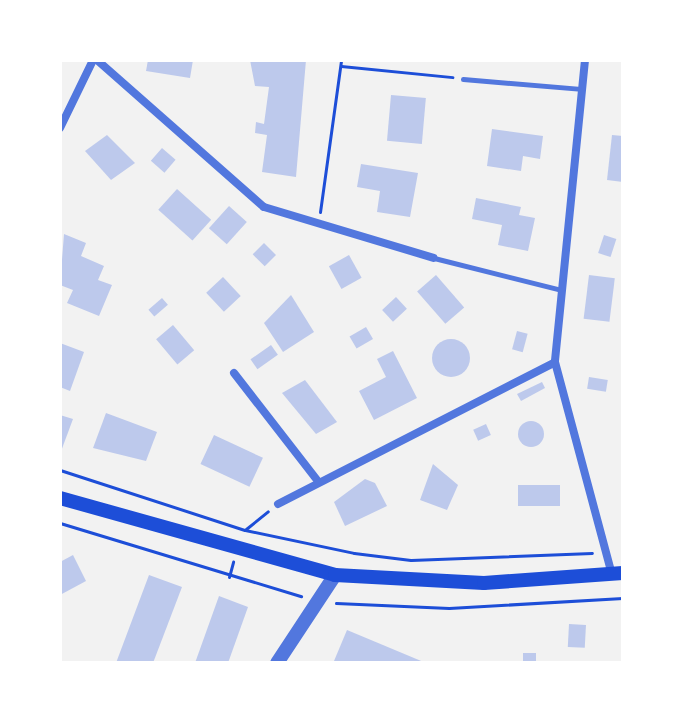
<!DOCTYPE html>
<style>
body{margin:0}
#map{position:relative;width:683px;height:723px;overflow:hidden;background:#f2f2f2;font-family:Arial,sans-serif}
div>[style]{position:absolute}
.building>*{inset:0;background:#bdc9ec;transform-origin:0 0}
.round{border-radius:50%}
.path>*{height:3px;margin:-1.5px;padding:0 1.5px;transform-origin:1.5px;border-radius:1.5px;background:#1d4ed8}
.service>*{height:5px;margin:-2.5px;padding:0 2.5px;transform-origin:2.5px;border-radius:2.5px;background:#5277de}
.minor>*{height:8px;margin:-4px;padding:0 4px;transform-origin:4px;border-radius:4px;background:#5277de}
.tertiary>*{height:14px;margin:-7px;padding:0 7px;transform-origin:7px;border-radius:7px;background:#5277de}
.secondary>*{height:14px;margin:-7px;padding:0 7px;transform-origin:7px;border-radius:7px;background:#1d4ed8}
span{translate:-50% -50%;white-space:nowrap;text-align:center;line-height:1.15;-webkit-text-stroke:7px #fff;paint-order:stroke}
.frame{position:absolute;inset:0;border:62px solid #fff;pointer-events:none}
</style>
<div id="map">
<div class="building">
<i style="clip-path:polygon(148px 60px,193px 60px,190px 78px,146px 71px)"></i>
<i style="clip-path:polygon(250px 60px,306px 60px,296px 177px,262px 172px,267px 135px,255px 133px,256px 122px,264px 124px,269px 87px,255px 86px)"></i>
<i style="left:391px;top:95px;width:35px;height:46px;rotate:5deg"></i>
<i style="clip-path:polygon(492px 129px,543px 136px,540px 159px,523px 156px,521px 171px,487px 166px)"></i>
<i style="clip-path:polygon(107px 135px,135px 163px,111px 180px,85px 151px)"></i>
<i style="clip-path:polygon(612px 135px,623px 136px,623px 182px,607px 180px)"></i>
<i style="left:162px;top:148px;width:18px;height:17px;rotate:41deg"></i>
<i style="clip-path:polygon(361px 164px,418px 173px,410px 217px,377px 212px,380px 191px,357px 187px)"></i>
<i style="left:177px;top:189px;width:46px;height:28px;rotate:42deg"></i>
<i style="clip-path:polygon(476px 198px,521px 207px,519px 215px,535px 218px,528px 251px,498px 245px,502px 225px,472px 219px)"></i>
<i style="left:229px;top:206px;width:24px;height:30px;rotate:42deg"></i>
<i style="clip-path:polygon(64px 234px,86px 243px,81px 256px,104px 266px,98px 280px,112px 285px,99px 316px,67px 303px,73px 290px,60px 285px)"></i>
<i style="left:604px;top:235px;width:13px;height:19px;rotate:18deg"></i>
<i style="left:264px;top:243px;width:17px;height:16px;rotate:45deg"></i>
<i style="left:349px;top:255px;width:26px;height:23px;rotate:61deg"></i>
<i style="left:436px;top:275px;width:43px;height:25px;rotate:49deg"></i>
<i style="left:589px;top:275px;width:26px;height:44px;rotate:7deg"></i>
<i style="left:223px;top:277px;width:26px;height:23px;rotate:47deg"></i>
<i style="clip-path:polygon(291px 295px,314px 332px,283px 352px,264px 323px)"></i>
<i style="left:396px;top:297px;width:16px;height:19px;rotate:47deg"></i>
<i style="left:162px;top:298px;width:9px;height:18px;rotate:49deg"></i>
<i style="left:173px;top:325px;width:33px;height:22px;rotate:50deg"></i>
<i style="left:366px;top:327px;width:14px;height:19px;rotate:60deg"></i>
<i style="left:517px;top:331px;width:11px;height:19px;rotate:15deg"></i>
<i class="round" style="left:432px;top:339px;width:38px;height:38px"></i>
<i style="clip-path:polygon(60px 343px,84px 352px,70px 391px,60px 387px)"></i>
<i style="left:271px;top:345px;width:12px;height:25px;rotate:55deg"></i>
<i style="clip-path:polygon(393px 351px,417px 398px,374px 420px,359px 391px,386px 377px,377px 359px)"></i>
<i style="left:589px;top:377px;width:19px;height:12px;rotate:9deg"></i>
<i style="clip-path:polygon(305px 380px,337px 422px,316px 434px,282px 393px)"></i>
<i style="clip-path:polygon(542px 382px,545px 388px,521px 401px,517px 394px)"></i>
<i style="clip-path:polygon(106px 413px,157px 432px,146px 461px,93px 448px)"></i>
<i style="clip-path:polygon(60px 415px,73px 419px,60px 454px)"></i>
<i class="round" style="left:518px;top:421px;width:26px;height:26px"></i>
<i style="left:486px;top:424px;width:12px;height:14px;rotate:66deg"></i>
<i style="left:214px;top:435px;width:54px;height:32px;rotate:25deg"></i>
<i style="clip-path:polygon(433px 464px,458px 485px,447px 510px,420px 500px)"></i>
<i style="clip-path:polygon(365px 479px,375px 483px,387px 506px,345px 526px,334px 502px)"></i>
<i style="left:560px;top:485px;width:21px;height:42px;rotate:90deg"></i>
<i style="clip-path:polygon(73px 555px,86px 581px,60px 595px,60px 562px)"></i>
<i style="clip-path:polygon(149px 575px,182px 587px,153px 663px,116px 663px)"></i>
<i style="clip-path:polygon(219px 596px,248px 607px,228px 663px,195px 663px)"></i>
<i style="left:569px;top:624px;width:17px;height:23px;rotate:3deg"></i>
<i style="clip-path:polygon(347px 630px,426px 663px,334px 661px)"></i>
<i style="left:523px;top:653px;width:13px;height:10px"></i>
</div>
<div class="path">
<i style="left:341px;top:66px;width:112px;rotate:5.7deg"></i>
<i style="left:320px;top:212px;width:153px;rotate:-82.1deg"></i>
<i style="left:60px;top:470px;width:194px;rotate:18deg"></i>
<i style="left:245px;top:530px;width:111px;rotate:11.9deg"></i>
<i style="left:354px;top:553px;width:57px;rotate:7deg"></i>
<i style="left:411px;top:560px;width:181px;rotate:-2.2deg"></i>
<i style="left:60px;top:523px;width:252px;rotate:16.9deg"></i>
<i style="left:246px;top:529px;width:28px;rotate:-39deg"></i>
<i style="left:229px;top:577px;width:16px;rotate:-75deg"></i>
<i style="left:336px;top:603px;width:113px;rotate:2.5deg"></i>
<i style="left:449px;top:608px;width:174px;rotate:-3.3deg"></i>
</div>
<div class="service">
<i style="left:463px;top:79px;width:118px;rotate:4.8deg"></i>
<i style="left:434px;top:258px;width:131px;rotate:14.1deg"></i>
</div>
<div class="minor">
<i style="left:97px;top:60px;width:222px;rotate:41.4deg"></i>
<i style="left:264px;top:207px;width:177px;rotate:16.7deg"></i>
<i style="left:585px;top:60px;width:303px;rotate:95.7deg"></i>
<i style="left:555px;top:362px;width:220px;rotate:75deg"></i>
<i style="left:60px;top:128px;width:76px;rotate:-64.1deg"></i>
<i style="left:234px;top:373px;width:135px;rotate:52.2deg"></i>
<i style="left:278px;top:504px;width:311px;rotate:-27.1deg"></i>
</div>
<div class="tertiary">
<i style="left:277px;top:663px;width:105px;rotate:-56.6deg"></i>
</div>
<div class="secondary">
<i style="left:60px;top:498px;width:286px;rotate:15.6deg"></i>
<i style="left:335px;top:575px;width:149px;rotate:3.1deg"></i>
<i style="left:484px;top:583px;width:139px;rotate:-4.1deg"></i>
</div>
<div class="frame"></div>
</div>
